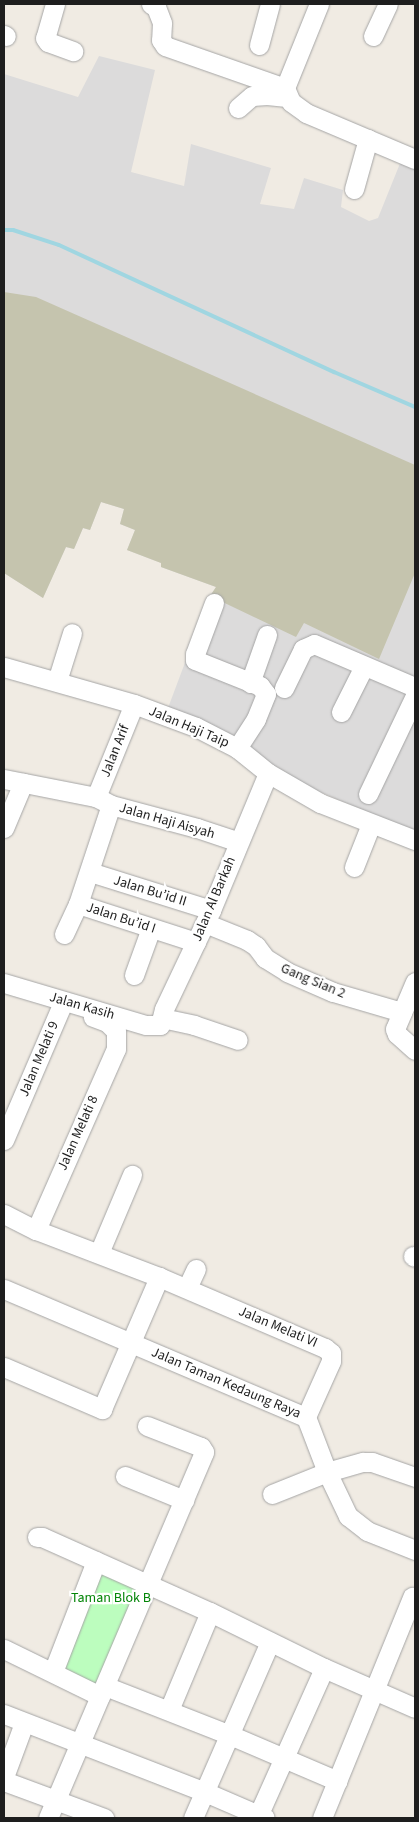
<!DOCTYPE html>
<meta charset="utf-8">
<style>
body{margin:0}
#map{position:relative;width:419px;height:1822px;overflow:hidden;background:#f0ebe3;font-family:"Source Sans 3",sans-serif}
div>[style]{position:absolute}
.residential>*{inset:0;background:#dcdbdb}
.construction>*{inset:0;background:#c5c4ae}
.park>*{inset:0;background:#bcfdbe;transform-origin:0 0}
.stream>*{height:4px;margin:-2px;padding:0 2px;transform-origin:2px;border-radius:2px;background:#a0d6e1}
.roads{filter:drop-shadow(0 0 1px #a5a5a5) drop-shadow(0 0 1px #a5a5a5)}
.minor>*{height:19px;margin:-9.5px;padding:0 9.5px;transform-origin:9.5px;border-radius:9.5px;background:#fff}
span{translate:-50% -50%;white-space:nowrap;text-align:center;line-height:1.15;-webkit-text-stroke:4.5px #fff;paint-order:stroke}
.street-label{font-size:14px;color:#1e1e1e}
.park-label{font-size:14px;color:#038507}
.frame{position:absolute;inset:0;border:5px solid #1e1e1e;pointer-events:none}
</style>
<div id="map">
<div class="residential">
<i style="clip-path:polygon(99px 56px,155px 70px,131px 172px,184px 186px,191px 144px,271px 168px,260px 204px,294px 209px,304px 178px,343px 190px,341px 207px,369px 221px,378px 218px,403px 156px,415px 161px,415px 832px,292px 780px,248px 745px,168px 708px,210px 596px,216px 587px,161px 567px,161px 563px,127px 550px,135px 530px,120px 524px,124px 509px,101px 502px,90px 530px,83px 528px,74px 549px,66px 547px,43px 598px,4px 573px,4px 74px,78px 97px)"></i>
</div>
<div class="construction">
<i style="clip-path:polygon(4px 292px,36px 297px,415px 465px,415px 573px,379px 659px,304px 623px,296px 637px,210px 596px,216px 587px,161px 567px,161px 563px,127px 550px,135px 530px,120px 524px,124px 509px,101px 502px,90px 530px,83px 528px,74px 549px,66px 547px,43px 598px,4px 573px)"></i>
</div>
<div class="park">
<i style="left:96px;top:1561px;width:55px;height:119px;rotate:25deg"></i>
</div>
<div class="stream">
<i style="left:4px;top:230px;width:9px"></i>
<i style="left:13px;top:230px;width:48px;rotate:18.1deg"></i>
<i style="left:59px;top:245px;width:303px;rotate:24.8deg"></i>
<i style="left:334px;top:372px;width:88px;rotate:23.4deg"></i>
</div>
<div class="roads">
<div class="minor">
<i style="left:55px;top:4px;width:35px;rotate:106deg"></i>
<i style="left:45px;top:38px;width:5px;rotate:53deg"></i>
<i style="left:48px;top:42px;width:27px;rotate:20deg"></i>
<i style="left:151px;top:4px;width:6px;rotate:31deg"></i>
<i style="left:156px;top:7px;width:17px;rotate:69deg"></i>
<i style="left:162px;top:23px;width:17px;rotate:93deg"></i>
<i style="left:161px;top:40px;width:7px;rotate:56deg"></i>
<i style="left:165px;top:46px;width:127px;rotate:19.3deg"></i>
<i style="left:4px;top:35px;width:2px;rotate:27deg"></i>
<i style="left:373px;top:36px;width:35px;rotate:-65deg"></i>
<i style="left:259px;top:45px;width:42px;rotate:-75deg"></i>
<i style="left:285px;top:88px;width:15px;rotate:67deg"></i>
<i style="left:291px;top:102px;width:19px;rotate:36deg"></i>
<i style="left:306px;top:113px;width:118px;rotate:22.9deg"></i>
<i style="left:285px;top:88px;width:91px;rotate:-68deg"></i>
<i style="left:238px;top:108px;width:18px;rotate:-41deg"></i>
<i style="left:252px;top:96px;width:15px;rotate:-4deg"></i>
<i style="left:267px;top:95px;width:20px;rotate:6deg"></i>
<i style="left:354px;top:189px;width:52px;rotate:-74.4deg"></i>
<i style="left:214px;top:603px;width:54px;rotate:110.4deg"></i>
<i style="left:195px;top:654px;width:6px;rotate:90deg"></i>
<i style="left:195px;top:660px;width:70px;rotate:21.8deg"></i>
<i style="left:260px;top:686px;width:10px;rotate:53deg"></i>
<i style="left:266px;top:694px;width:27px;rotate:112deg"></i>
<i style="left:256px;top:719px;width:35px;rotate:123deg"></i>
<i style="left:4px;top:667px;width:135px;rotate:15.9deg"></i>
<i style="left:134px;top:704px;width:66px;rotate:20.4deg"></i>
<i style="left:196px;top:727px;width:46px;rotate:27.1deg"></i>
<i style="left:237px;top:748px;width:40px;rotate:39deg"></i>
<i style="left:268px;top:773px;width:60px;rotate:30deg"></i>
<i style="left:320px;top:803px;width:102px;rotate:21.3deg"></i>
<i style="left:57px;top:681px;width:50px;rotate:-72.6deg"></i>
<i style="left:250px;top:683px;width:51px;rotate:-70.5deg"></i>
<i style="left:284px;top:688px;width:43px;rotate:-64deg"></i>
<i style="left:303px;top:649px;width:12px;rotate:-24deg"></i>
<i style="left:314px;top:644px;width:110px;rotate:23.1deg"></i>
<i style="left:341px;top:712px;width:51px;rotate:-63.4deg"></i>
<i style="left:4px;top:779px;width:94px;rotate:11.1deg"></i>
<i style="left:96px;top:797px;width:17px;rotate:28deg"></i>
<i style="left:111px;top:805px;width:89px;rotate:15deg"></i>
<i style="left:197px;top:828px;width:44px;rotate:18.4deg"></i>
<i style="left:368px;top:794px;width:109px;rotate:-64.4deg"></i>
<i style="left:96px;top:797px;width:100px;rotate:-67.8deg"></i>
<i style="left:4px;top:828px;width:49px;rotate:-67.1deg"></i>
<i style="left:354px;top:867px;width:46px;rotate:-68.4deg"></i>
<i style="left:90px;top:872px;width:127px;rotate:17.4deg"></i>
<i style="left:78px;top:904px;width:104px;rotate:-71.6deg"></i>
<i style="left:205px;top:923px;width:45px;rotate:22deg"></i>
<i style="left:247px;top:940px;width:11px;rotate:34deg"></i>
<i style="left:256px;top:946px;width:15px;rotate:53deg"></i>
<i style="left:265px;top:958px;width:26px;rotate:32deg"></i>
<i style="left:287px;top:972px;width:50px;rotate:23.5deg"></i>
<i style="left:333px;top:992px;width:72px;rotate:16.2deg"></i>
<i style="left:64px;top:934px;width:33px;rotate:-65deg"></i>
<i style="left:78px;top:904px;width:124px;rotate:17.9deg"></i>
<i style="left:134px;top:975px;width:50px;rotate:-70.1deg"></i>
<i style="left:415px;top:982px;width:51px;rotate:113.1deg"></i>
<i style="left:395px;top:1029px;width:5px;rotate:68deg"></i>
<i style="left:397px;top:1034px;width:24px;rotate:42deg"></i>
<i style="left:4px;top:983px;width:148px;rotate:16.5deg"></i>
<i style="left:146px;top:1025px;width:14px"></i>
<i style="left:160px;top:1025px;width:16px;rotate:-76deg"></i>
<i style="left:164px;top:1009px;width:110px;rotate:-64.6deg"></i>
<i style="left:211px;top:910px;width:148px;rotate:-67.4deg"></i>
<i style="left:162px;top:1018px;width:33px;rotate:12deg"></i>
<i style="left:194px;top:1025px;width:46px;rotate:18.8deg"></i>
<i style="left:4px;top:1140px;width:145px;rotate:-66.8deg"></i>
<i style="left:4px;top:1214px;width:36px;rotate:27deg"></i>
<i style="left:36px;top:1230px;width:132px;rotate:20.9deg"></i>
<i style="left:159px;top:1277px;width:181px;rotate:23.2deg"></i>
<i style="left:325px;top:1348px;width:8px;rotate:40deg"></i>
<i style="left:331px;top:1353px;width:8px;rotate:90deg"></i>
<i style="left:331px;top:1361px;width:61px;rotate:114.1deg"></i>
<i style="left:36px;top:1230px;width:198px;rotate:-66.2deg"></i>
<i style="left:116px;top:1049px;width:18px;rotate:-90deg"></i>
<i style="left:116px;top:1031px;width:13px;rotate:-135deg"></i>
<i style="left:107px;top:1022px;width:15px;rotate:-160deg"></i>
<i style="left:99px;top:1253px;width:85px;rotate:-67.1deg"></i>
<i style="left:413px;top:1256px;width:2px;rotate:27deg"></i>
<i style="left:187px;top:1288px;width:21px;rotate:-65deg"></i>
<i style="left:4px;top:1289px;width:328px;rotate:23deg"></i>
<i style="left:306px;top:1417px;width:59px;rotate:69.1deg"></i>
<i style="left:327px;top:1472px;width:49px;rotate:64.5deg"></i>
<i style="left:348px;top:1516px;width:24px;rotate:38deg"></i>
<i style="left:367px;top:1531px;width:52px;rotate:21.6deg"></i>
<i style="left:4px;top:1367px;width:107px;rotate:23.2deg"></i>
<i style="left:102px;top:1409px;width:144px;rotate:-66.6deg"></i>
<i style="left:125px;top:1476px;width:64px;rotate:22.1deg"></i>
<i style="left:272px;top:1494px;width:59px;rotate:-21.8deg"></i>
<i style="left:327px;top:1472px;width:37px;rotate:-16deg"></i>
<i style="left:363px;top:1462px;width:9px"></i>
<i style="left:372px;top:1462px;width:46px;rotate:19.2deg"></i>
<i style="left:37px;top:1537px;width:5px"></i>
<i style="left:42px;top:1537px;width:184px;rotate:24.1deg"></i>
<i style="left:210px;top:1612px;width:127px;rotate:26.2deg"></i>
<i style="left:324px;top:1668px;width:99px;rotate:23.7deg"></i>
<i style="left:4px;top:1649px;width:107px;rotate:26.1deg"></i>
<i style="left:53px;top:1672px;width:119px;rotate:-68.8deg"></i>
<i style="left:105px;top:1686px;width:134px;rotate:21.4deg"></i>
<i style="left:230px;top:1735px;width:117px;rotate:23.1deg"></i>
<i style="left:169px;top:1710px;width:106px;rotate:-67.3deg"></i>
<i style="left:4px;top:1714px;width:216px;rotate:21.2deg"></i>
<i style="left:205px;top:1792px;width:65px;rotate:23.4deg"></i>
<i style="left:4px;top:1777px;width:58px;rotate:-69.7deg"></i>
<i style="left:4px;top:1781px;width:107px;rotate:20.3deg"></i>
<i style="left:48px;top:1818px;width:398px;rotate:-66.9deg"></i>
<i style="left:204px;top:1452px;width:6px;rotate:-121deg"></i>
<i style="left:201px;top:1447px;width:58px;rotate:-158.7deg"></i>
<i style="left:193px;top:1818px;width:192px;rotate:-66.4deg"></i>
<i style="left:257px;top:1818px;width:164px;rotate:-65.9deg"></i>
<i style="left:322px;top:1818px;width:239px;rotate:-67.8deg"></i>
</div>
</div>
<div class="street-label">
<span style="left:189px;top:727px;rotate:23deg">Jalan Haji Taip</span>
<span style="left:115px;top:751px;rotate:-68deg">Jalan Arif</span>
<span style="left:167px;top:821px;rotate:16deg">Jalan Haji Aisyah</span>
<span style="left:150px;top:891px;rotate:17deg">Jalan Bu’id II</span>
<span style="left:214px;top:899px;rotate:-67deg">Jalan Al Barkah</span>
<span style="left:121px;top:918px;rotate:18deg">Jalan Bu’id I</span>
<span style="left:313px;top:981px;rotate:23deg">Gang Sian 2</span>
<span style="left:82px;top:1006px;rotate:16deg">Jalan Kasih</span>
<span style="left:39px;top:1059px;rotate:-67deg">Jalan Melati 9</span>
<span style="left:78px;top:1133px;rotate:-66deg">Jalan Melati 8</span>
<span style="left:278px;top:1327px;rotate:23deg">Jalan Melati VI</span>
<span style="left:226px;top:1383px;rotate:23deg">Jalan Taman Kedaung Raya</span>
</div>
<div class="park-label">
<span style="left:111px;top:1598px">Taman Blok B</span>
</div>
<div class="frame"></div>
</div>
